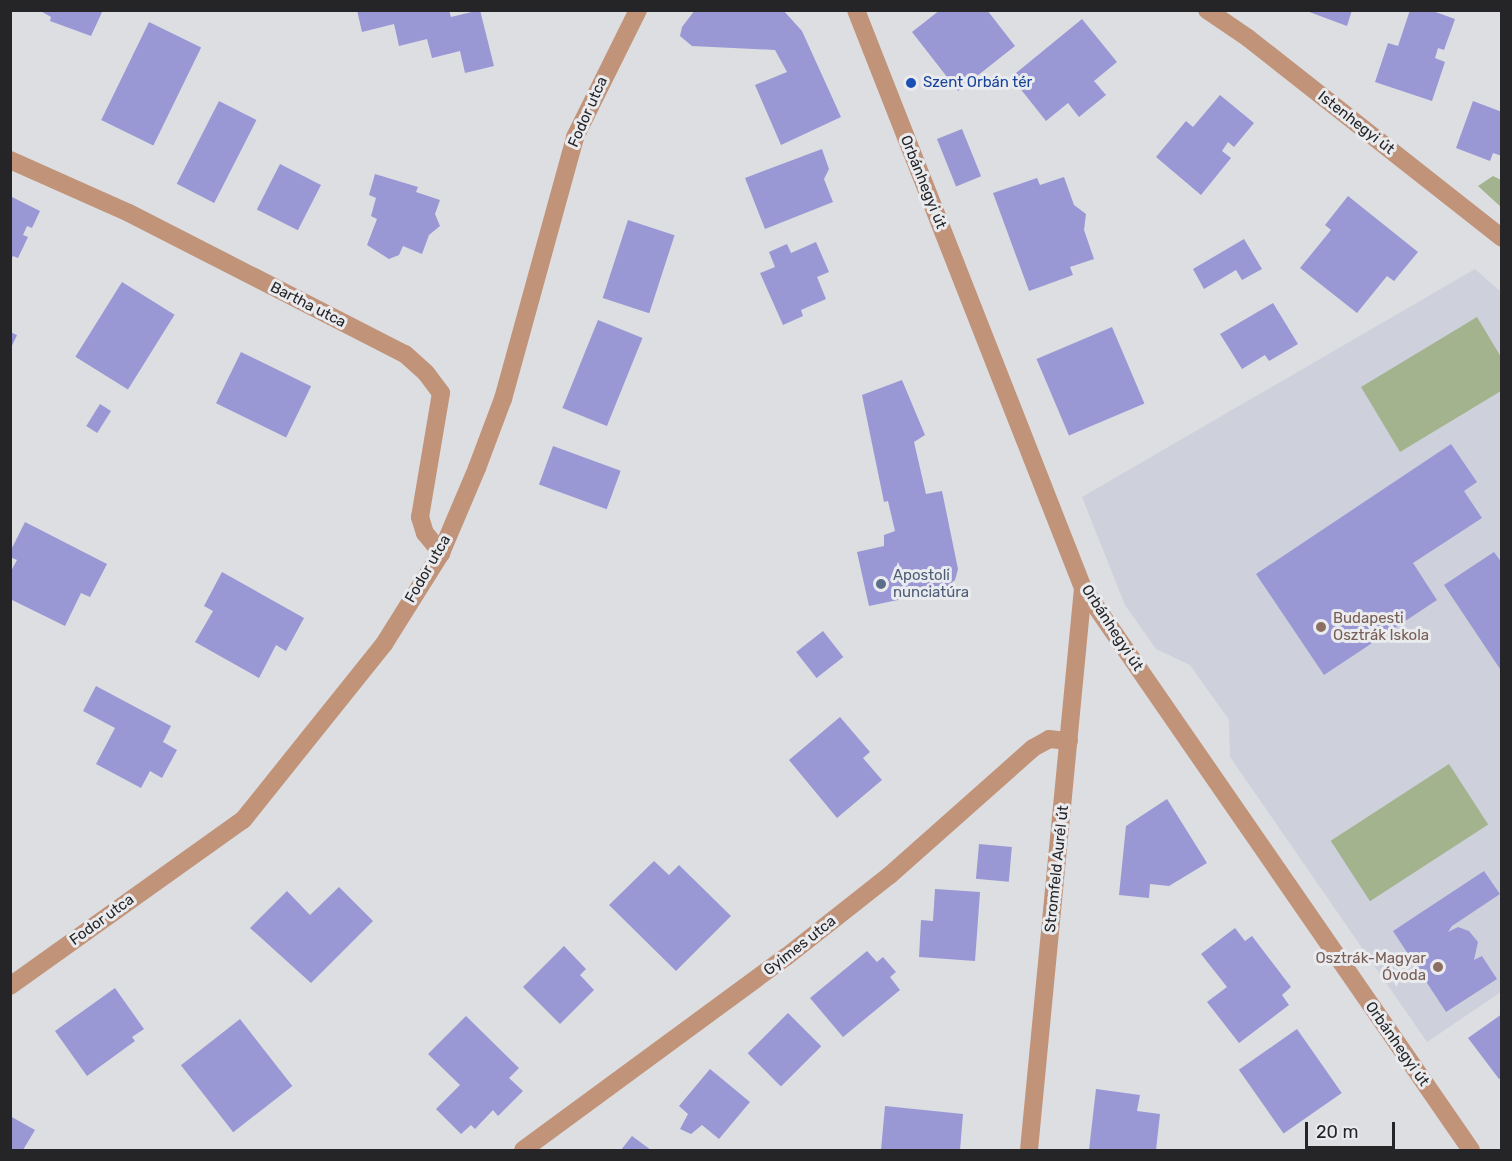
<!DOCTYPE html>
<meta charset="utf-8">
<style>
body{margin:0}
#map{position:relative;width:1512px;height:1161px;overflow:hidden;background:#dcdee2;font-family:Rubik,sans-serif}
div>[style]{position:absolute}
.built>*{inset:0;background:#ced1dc}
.green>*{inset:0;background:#a3b38d;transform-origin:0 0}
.building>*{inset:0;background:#9998d4;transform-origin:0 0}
.minor>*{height:18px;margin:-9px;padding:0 9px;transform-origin:9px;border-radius:9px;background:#c19379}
.dots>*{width:16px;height:16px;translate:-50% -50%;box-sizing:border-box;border:3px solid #eaebef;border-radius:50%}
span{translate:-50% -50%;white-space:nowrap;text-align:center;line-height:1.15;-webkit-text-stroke:6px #eaebef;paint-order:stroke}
.transit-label{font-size:15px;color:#164399}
.left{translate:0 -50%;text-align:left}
.street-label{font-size:15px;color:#252527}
.service-label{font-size:15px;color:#4e5e75}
.education-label{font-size:15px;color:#785e54}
.right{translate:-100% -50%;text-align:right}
.frame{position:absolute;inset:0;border:12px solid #252527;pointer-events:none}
.scale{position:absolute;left:1305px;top:1122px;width:90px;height:27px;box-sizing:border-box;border:3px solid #252527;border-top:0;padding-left:8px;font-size:18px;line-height:21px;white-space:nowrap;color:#252527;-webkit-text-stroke:4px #eaebef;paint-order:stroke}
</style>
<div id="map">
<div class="built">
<i style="clip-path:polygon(1475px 269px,1501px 292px,1501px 992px,1427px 1042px,1230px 757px,1229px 720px,1190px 665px,1156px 649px,1125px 605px,1082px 497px)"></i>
</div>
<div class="green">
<i style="clip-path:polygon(1493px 176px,1501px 180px,1501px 207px,1478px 186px)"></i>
<i style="clip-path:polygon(1477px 317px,1501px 357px,1501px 391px,1400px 452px,1361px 387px)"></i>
<i style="left:1449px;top:764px;width:72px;height:141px;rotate:57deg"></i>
</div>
<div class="building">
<i style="clip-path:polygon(39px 10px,103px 10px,91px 36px,50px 21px,51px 17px)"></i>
<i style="clip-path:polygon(357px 10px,449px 10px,451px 17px,480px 10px,494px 66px,465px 73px,460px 51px,432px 58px,427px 39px,399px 46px,394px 24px,362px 32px)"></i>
<i style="clip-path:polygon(783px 10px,802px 31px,841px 117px,781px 145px,755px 85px,787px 72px,775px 50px,692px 46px,680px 36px,682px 27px,695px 10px)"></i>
<i style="clip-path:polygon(940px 10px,987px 10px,1015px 46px,958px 91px,912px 32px)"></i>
<i style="clip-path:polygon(1304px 10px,1352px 10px,1347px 26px)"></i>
<i style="clip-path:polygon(1410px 10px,1430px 10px,1455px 19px,1444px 50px,1438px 48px,1435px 58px,1445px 62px,1432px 101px,1375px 82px,1388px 43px,1398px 46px)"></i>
<i style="clip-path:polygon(1082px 19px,1117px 62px,1094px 81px,1106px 95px,1079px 117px,1068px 103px,1046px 121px,1011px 77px)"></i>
<i style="left:149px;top:22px;width:58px;height:109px;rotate:26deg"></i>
<i style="clip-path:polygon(1220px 95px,1254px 123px,1234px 147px,1228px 142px,1222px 151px,1231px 158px,1201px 195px,1156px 157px,1186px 121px,1193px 127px)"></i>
<i style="left:219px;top:101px;width:42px;height:93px;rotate:27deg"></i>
<i style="clip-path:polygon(1473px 101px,1502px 112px,1502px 156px,1493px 153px,1490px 161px,1456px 148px)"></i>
<i style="left:962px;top:129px;width:51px;height:27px;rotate:68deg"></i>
<i style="clip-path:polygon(822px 149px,829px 169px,824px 179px,833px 202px,765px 229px,745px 178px)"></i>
<i style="left:280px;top:164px;width:46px;height:51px;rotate:27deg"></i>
<i style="clip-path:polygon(375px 174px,418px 187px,416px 192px,440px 200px,435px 214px,440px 226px,429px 235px,422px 254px,403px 246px,399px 255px,389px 259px,367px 245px,377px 219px,371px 216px,376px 198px,369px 195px)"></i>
<i style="clip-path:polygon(1064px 177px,1074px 205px,1086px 214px,1084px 230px,1094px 259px,1070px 267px,1073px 275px,1029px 291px,993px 193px,1037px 178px,1040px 185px)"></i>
<i style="clip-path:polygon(10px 196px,40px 211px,32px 228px,27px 226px,23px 235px,28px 237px,18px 258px,13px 256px,10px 261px)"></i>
<i style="clip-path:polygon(1348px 196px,1418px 252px,1394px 281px,1387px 276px,1357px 313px,1300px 268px,1331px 230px,1325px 225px)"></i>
<i style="left:628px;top:220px;width:49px;height:82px;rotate:18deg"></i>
<i style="clip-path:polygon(1244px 239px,1262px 269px,1242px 280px,1236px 270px,1204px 289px,1193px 269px)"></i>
<i style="clip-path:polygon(816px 242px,829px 272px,817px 277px,826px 299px,801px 310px,803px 316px,783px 325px,760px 273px,775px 267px,769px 252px,787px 244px,791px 253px)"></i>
<i style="left:122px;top:282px;width:62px;height:88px;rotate:32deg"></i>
<i style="clip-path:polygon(1273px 303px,1298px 344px,1269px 361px,1265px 355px,1242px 369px,1220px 334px)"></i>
<i style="left:598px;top:320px;width:48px;height:95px;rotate:22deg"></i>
<i style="left:1112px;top:327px;width:83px;height:82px;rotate:67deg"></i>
<i style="clip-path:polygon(10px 332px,17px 335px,10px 350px)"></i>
<i style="left:241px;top:352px;width:78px;height:57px;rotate:26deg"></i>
<i style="clip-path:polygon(902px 380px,925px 435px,914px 442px,926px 494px,942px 491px,958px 569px,955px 580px,941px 591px,869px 606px,857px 552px,884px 546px,884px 535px,895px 531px,888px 501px,884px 502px,862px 395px)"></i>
<i style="left:100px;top:404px;width:13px;height:26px;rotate:32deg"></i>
<i style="clip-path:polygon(1451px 444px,1477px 482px,1464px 491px,1482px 518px,1413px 563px,1437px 600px,1324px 675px,1256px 574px)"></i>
<i style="left:553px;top:446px;width:72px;height:41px;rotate:20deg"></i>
<i style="clip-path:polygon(25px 522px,107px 564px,90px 597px,81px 593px,65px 626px,10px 599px,10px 573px,17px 560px,10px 557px,10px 552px)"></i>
<i style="clip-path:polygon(1494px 552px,1502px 563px,1502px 672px,1444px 585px)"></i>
<i style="clip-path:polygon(222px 572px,304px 618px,286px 651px,276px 645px,259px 678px,195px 642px,213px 611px,204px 606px)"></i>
<i style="left:823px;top:631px;width:33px;height:34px;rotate:52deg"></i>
<i style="clip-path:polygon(96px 686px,171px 726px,163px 742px,177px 750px,162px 778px,150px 771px,141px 788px,96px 764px,115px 728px,83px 711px)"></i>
<i style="clip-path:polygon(840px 717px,870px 752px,863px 758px,882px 780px,837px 818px,789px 760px)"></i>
<i style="clip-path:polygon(1167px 799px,1207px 863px,1169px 886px,1150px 884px,1149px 898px,1119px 895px,1126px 826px)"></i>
<i style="left:979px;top:844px;width:33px;height:35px;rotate:5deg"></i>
<i style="clip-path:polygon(654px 861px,669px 875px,679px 865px,731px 916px,676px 971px,609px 905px)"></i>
<i style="clip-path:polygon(1484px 871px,1500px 894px,1452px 926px,1448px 932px,1458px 927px,1469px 931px,1478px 942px,1474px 960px,1482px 956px,1497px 979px,1446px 1012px,1393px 931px)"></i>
<i style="clip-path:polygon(339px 887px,373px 921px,311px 983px,250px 928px,287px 891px,310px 915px)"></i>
<i style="clip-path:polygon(935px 889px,980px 892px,975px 961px,919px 957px,921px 920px,933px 921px)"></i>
<i style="clip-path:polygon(1235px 928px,1245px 941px,1252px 936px,1291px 987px,1282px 995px,1289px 1005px,1239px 1043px,1207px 1002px,1227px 987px,1201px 954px)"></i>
<i style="clip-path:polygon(564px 946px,586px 969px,580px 975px,594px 990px,560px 1024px,523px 987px)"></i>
<i style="clip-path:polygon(867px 951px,877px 962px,883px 957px,896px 972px,890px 977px,900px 990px,843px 1037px,810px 998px)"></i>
<i style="clip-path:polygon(115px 988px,144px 1029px,132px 1037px,135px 1041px,87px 1076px,55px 1031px)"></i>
<i style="left:788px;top:1013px;width:47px;height:57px;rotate:45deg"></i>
<i style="clip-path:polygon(1502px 1014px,1502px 1077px,1499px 1079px,1468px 1038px)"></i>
<i style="clip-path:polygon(466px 1016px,519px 1068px,509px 1078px,523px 1091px,498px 1116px,493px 1110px,475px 1129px,471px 1125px,461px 1134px,436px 1109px,460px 1085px,428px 1054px)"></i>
<i style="left:240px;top:1019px;width:85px;height:75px;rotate:52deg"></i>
<i style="left:1297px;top:1029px;width:78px;height:71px;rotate:55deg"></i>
<i style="clip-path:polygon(710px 1069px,750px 1102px,719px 1139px,702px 1125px,691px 1134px,680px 1129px,688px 1114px,679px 1106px)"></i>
<i style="clip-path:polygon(1096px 1089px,1140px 1095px,1137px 1111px,1160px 1114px,1156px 1150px,1089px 1150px)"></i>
<i style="clip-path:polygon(885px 1106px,963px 1114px,960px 1150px,881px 1150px)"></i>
<i style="clip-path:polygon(10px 1116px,35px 1130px,23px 1150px,10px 1150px)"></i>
<i style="clip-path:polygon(632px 1136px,651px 1150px,621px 1150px)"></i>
</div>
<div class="minor">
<i style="left:856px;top:10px;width:621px;rotate:68.56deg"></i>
<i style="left:1083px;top:588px;width:683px;rotate:55.38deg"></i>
<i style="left:1207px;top:10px;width:50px;rotate:34.3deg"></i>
<i style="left:1248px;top:38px;width:323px;rotate:38.2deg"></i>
<i style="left:10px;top:160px;width:130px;rotate:24deg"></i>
<i style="left:129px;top:213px;width:310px;rotate:27.1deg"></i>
<i style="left:405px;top:354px;width:28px;rotate:42deg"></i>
<i style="left:426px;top:373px;width:25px;rotate:53deg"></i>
<i style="left:441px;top:393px;width:126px;rotate:99.6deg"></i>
<i style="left:420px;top:517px;width:17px;rotate:73deg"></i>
<i style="left:425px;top:533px;width:26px;rotate:51deg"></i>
<i style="left:10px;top:986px;width:286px;rotate:-35.5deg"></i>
<i style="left:243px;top:820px;width:226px;rotate:-51.3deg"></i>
<i style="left:384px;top:644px;width:107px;rotate:-57.9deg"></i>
<i style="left:441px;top:553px;width:92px;rotate:-67deg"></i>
<i style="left:477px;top:468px;width:74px;rotate:-69.4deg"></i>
<i style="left:503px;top:399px;width:272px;rotate:-74.6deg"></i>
<i style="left:575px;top:137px;width:142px;rotate:-63.6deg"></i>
<i style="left:523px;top:1150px;width:326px;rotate:-36.3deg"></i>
<i style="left:786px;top:957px;width:132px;rotate:-38.3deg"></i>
<i style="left:890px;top:875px;width:191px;rotate:-41.6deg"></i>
<i style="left:1033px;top:748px;width:18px;rotate:-29deg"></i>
<i style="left:1049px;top:739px;width:20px;rotate:6deg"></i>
<i style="left:1029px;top:1150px;width:565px;rotate:-84.51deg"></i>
</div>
<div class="dots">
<i style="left:911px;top:83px;background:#1a4fb4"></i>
<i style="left:881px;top:584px;background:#5c6f8a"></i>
<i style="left:1321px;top:627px;background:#8d6e63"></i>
<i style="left:1438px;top:967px;background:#8d6e63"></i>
</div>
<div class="transit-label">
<span class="left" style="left:923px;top:83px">Szent Orbán tér</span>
</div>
<div class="street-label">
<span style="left:588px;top:112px;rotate:-66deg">Fodor utca</span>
<span style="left:1356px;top:123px;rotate:38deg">Istenhegyi út</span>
<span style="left:923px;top:182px;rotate:68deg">Orbánhegyi út</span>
<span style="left:308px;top:305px;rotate:27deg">Bartha utca</span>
<span style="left:428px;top:569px;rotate:-60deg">Fodor utca</span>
<span style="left:1112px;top:628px;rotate:57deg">Orbánhegyi út</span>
<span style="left:1057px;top:869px;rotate:-84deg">Stromfeld Aurél út</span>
<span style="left:102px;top:920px;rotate:-36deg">Fodor utca</span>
<span style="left:800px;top:946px;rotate:-38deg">Gyimes utca</span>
<span style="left:1397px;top:1044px;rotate:55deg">Orbánhegyi út</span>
</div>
<div class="service-label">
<span class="left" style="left:893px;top:584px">Apostoli<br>nunciatúra</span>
</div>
<div class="education-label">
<span class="left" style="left:1333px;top:627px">Budapesti<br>Osztrák Iskola</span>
<span class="right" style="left:1426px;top:967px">Osztrák-Magyar<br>Óvoda</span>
</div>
<div class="frame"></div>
<div class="scale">20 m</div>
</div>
